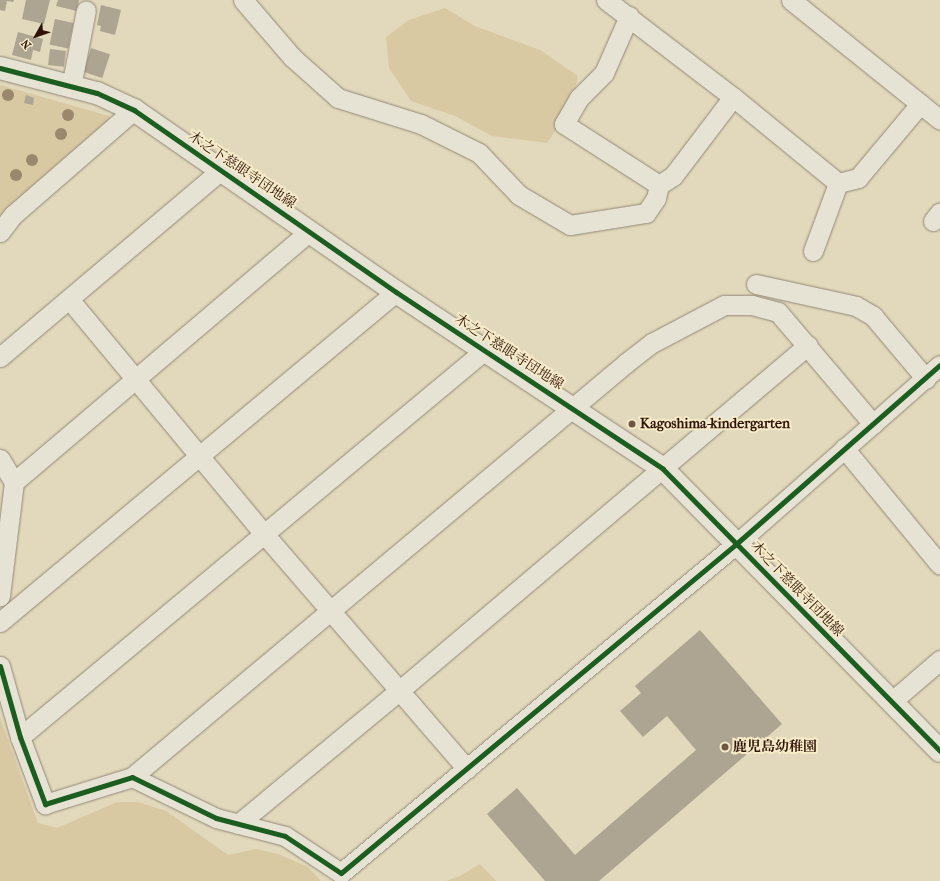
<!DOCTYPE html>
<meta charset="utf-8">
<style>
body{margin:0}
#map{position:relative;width:940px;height:881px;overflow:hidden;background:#e2d8bb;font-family:"IM FELL French Canon","Noto Serif JP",serif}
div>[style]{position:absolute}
.green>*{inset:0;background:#d8c9a3}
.building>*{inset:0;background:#ada491;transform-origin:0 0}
.roads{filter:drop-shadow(0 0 1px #928877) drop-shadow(0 0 1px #928877)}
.street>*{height:19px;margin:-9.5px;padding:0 9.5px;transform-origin:9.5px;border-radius:9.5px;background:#e6e2d4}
.secondary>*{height:22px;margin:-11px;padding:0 11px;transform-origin:11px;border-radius:11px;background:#e6e2d4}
.cycleway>*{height:5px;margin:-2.5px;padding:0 2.5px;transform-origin:2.5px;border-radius:2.5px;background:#1b5e20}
.trees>*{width:12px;height:12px;margin:-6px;border-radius:50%;background:#9a876e}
.dots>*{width:11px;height:11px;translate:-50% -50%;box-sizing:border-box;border:2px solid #f6ebc9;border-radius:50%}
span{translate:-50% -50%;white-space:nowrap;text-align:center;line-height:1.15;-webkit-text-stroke:4px #f6ebc9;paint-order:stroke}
.street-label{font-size:14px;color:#301206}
.poi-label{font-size:14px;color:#301206;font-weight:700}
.left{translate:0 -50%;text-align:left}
.north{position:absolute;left:16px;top:16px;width:40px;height:40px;-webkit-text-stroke:3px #f6ebc9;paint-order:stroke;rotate:230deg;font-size:11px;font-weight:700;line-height:16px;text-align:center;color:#301206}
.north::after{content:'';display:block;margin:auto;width:14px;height:18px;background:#301206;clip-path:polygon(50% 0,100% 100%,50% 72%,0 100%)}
</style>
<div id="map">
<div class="green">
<i style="clip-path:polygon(445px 8px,475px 26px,540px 50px,578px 76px,571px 107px,547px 143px,492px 136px,455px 116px,411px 101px,389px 68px,386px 37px,409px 20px)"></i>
<i style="clip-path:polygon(0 85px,109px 116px,111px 121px,0 216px)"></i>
<i style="clip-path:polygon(0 717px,38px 823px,57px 828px,117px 802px,138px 802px,166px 811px,228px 855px,256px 849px,278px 854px,308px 867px,321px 881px,0 881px)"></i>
<i style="clip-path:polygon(480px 864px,496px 881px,446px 881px,460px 876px)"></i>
</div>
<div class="building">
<i style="clip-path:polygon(0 0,14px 0,13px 2px,7px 1px,5px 11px,0 10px)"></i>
<i style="clip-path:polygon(26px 0,50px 0,44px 24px,22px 19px)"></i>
<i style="clip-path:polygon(58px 0,79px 0,77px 11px,56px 6px)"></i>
<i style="clip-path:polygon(101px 5px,121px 10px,115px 35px,100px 31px,101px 26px,97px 25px)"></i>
<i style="left:55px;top:19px;width:19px;height:26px;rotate:12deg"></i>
<i style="clip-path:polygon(18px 32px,43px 39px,40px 52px,33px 50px,31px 60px,12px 55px)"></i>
<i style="left:91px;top:48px;width:20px;height:25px;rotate:18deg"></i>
<i style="left:50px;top:49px;width:16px;height:16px;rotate:7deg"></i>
<i style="clip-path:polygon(26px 95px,34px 98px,33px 105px,24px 103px)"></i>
<i style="clip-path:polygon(700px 630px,782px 724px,599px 881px,545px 881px,487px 814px,517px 788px,575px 855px,696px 750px,667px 716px,643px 737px,620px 711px,641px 693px,635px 686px)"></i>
</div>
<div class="roads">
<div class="street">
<i style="left:243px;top:0;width:75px;rotate:49.3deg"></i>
<i style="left:292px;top:57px;width:62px;rotate:41.7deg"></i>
<i style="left:338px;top:98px;width:87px;rotate:17.4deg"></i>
<i style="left:421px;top:124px;width:65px;rotate:26.6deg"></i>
<i style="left:479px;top:153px;width:58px;rotate:46.4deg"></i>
<i style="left:519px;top:195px;width:59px;rotate:30.5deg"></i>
<i style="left:570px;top:225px;width:77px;rotate:-9deg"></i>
<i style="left:646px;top:213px;width:18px;rotate:-56deg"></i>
<i style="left:656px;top:198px;width:13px;rotate:-77deg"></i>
<i style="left:659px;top:185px;width:17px;rotate:-33deg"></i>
<i style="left:673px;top:176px;width:99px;rotate:-52.8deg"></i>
<i style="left:606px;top:0;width:160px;rotate:37.4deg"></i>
<i style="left:733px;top:97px;width:136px;rotate:39.3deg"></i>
<i style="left:838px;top:183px;width:21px;rotate:-14deg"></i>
<i style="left:858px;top:178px;width:97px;rotate:-50deg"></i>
<i style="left:791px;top:0;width:191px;rotate:38.8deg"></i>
<i style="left:629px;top:16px;width:62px;rotate:113.7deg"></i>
<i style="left:604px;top:73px;width:35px;rotate:135deg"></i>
<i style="left:579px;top:98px;width:30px;rotate:120deg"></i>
<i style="left:564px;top:124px;width:113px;rotate:32.7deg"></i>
<i style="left:71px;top:87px;width:78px;rotate:-79deg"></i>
<i style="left:933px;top:221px;width:11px;rotate:-52deg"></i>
<i style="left:0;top:232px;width:21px;rotate:-53deg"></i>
<i style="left:13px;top:215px;width:160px;rotate:-41deg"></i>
<i style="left:813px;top:251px;width:72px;rotate:-69.8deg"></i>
<i style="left:756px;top:284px;width:102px;rotate:12.4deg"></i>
<i style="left:856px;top:306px;width:20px;rotate:30deg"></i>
<i style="left:873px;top:316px;width:82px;rotate:49.9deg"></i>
<i style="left:69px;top:299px;width:307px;rotate:50.3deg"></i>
<i style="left:265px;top:535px;width:309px;rotate:49.2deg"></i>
<i style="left:0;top:357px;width:288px;rotate:-40.2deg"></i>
<i style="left:844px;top:448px;width:151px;rotate:50.6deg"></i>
<i style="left:0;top:459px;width:27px;rotate:59deg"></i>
<i style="left:14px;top:482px;width:115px;rotate:97deg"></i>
<i style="left:14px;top:482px;width:388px;rotate:-40.3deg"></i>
<i style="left:0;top:622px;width:515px;rotate:-39.81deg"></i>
<i style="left:0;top:666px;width:74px;rotate:74.3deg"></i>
<i style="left:20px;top:737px;width:72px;rotate:69.5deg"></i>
<i style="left:45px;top:804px;width:91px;rotate:-17.2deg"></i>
<i style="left:132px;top:777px;width:93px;rotate:26deg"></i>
<i style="left:216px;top:818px;width:71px;rotate:14.6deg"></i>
<i style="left:285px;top:836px;width:67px;rotate:33.5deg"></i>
<i style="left:341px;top:873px;width:514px;rotate:-39.79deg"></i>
<i style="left:736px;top:544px;width:271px;rotate:-41.3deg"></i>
<i style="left:891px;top:702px;width:65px;rotate:-40.6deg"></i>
<i style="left:20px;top:737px;width:605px;rotate:-39.77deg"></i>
<i style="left:132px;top:777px;width:645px;rotate:-39.96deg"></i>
<i style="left:626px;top:363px;width:33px;rotate:-38deg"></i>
<i style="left:652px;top:343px;width:81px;rotate:-27.8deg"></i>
<i style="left:724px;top:305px;width:28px"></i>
<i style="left:752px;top:305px;width:27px;rotate:15deg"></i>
<i style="left:778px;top:312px;width:147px;rotate:49.7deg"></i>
<i style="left:238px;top:824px;width:210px;rotate:-39.6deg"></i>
<i style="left:400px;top:690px;width:534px;rotate:-40.22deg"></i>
</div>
<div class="secondary">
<i style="left:0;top:68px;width:100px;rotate:14.5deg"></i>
<i style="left:97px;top:93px;width:41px;rotate:24.7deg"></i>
<i style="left:134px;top:110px;width:319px;rotate:34.8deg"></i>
<i style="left:396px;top:292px;width:320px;rotate:33.5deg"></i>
<i style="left:663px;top:469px;width:395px;rotate:45.5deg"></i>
</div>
</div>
<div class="cycleway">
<i style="left:0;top:68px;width:100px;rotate:14.5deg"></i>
<i style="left:97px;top:93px;width:41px;rotate:24.7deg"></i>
<i style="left:134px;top:110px;width:319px;rotate:34.8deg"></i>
<i style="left:396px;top:292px;width:320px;rotate:33.5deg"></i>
<i style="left:663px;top:469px;width:395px;rotate:45.5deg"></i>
<i style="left:0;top:666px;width:74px;rotate:74.3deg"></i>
<i style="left:20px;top:737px;width:72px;rotate:69.5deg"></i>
<i style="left:45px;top:804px;width:91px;rotate:-17.2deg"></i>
<i style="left:132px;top:777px;width:93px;rotate:26deg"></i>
<i style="left:216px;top:818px;width:71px;rotate:14.6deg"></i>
<i style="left:285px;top:836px;width:67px;rotate:33.5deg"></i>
<i style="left:341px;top:873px;width:514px;rotate:-39.79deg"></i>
<i style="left:736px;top:544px;width:271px;rotate:-41.3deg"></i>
</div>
<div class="trees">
<i style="left:8px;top:95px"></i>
<i style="left:68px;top:115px"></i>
<i style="left:61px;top:134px"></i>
<i style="left:32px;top:160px"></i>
<i style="left:16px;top:175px"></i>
</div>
<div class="dots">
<i style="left:632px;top:424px;background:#6e5745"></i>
<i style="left:725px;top:747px;background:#6e5745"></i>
</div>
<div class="street-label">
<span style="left:242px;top:170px;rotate:34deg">木之下慈眼寺団地線</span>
<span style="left:509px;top:352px;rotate:33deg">木之下慈眼寺団地線</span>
<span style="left:797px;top:589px;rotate:46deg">木之下慈眼寺団地線</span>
</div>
<div class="poi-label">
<span class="left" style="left:640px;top:424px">Kagoshima-kindergarten</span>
<span class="left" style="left:733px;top:747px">鹿児島幼稚園</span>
</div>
<div class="north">N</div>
</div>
